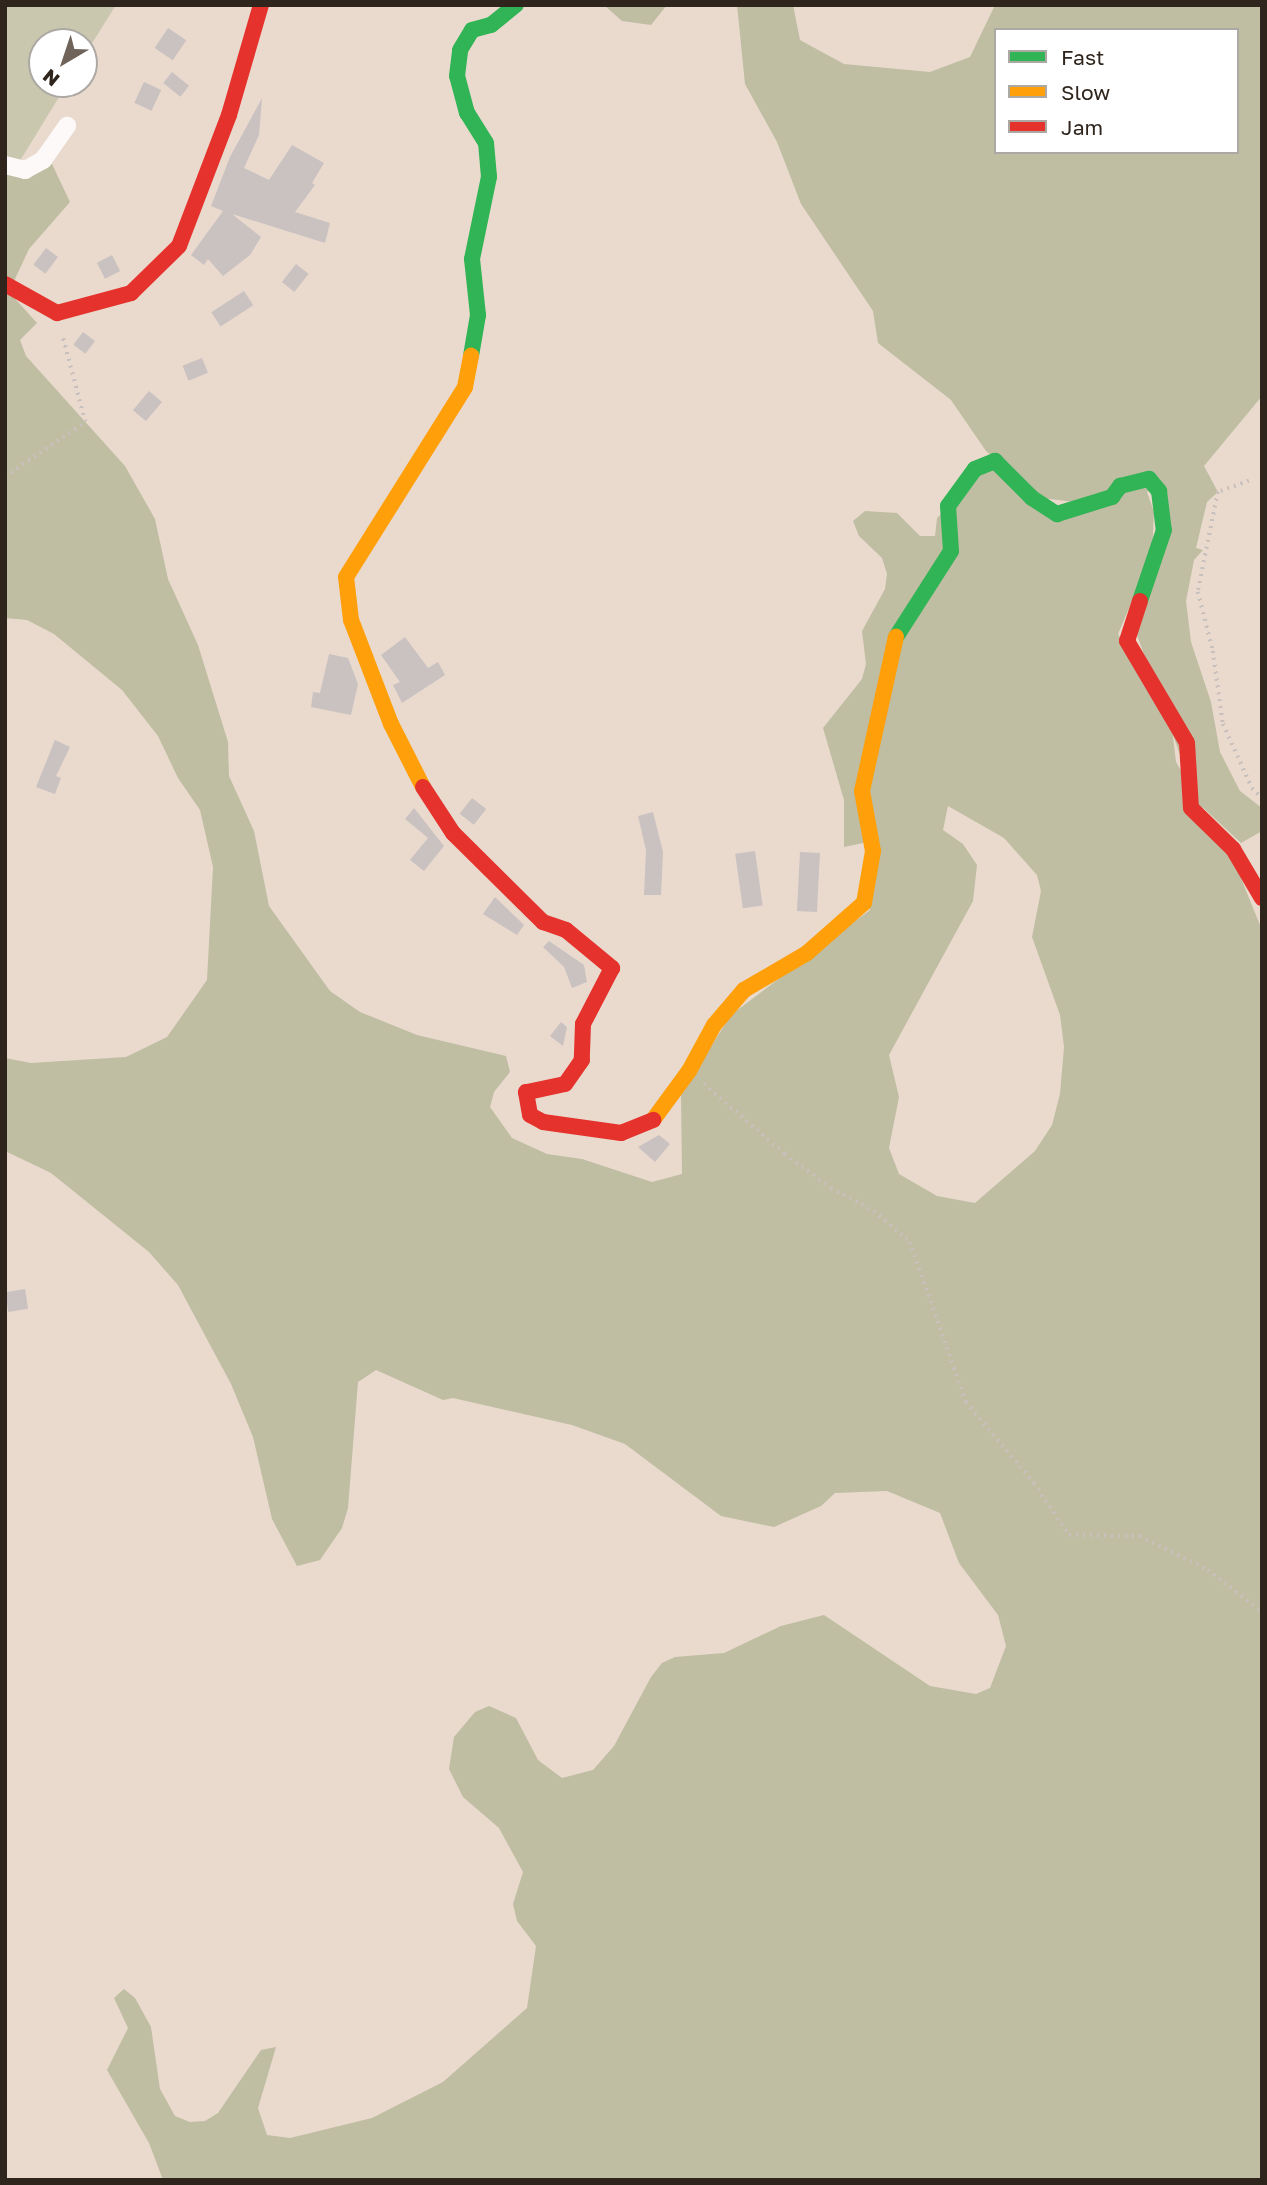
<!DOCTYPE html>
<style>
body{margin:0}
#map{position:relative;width:1267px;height:2185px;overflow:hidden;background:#e9dacd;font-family:"Golos Text",sans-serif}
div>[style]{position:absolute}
.green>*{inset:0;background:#cac7af}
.forest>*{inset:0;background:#bfbda2}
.building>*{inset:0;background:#cac1c1;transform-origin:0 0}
.path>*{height:3.5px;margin-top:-1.75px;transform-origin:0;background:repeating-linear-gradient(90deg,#c7c0bc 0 2px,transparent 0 7px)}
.street>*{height:18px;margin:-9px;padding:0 9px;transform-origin:9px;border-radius:9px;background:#fcf9f8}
.fast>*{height:16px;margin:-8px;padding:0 8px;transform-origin:8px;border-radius:8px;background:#30b455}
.slow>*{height:16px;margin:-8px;padding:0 8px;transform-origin:8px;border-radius:8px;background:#ff9f0a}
.jam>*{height:16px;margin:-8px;padding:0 8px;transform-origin:8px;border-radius:8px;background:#e5322d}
span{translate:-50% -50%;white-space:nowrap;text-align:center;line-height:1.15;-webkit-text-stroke:7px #fff;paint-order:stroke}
.frame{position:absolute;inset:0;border:7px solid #2f251c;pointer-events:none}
.legend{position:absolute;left:994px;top:28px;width:245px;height:126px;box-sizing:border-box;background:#fff;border:2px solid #aca8a4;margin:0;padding:9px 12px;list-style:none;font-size:21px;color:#2f251c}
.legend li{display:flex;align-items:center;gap:14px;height:35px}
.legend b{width:35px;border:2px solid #aca8a4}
.north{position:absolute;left:28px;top:28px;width:70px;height:70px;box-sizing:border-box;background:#fff;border:2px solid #aca8a4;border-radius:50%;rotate:219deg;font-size:19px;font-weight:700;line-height:28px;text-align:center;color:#2f251c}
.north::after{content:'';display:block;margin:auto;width:24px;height:32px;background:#70645a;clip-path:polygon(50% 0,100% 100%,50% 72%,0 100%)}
</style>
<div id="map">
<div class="green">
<i style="clip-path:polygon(5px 5px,116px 5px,84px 56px,84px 42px,42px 42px,42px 84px,67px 84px,15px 169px,5px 168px)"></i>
</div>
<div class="forest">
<i style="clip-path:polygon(604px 5px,667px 5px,651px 25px,622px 21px)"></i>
<i style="clip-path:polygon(evenodd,737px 5px,793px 5px,800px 40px,844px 64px,930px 72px,970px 57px,995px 5px,1262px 5px,1262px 396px,1204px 466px,1218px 492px,1207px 502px,1196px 548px,1203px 550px,1194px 560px,1186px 601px,1191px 642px,1211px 702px,1220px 752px,1240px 791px,1262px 808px,1262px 831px,1241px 843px,1197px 802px,1137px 635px,1165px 489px,1074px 502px,1042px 498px,986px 451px,951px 400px,878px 343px,873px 311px,801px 204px,777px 142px,745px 84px,737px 5px,996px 30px,1237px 30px,1237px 152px,996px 152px,996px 30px)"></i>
<i style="clip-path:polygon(evenodd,52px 164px,70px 202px,29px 249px,9px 292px,37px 323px,20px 340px,26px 356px,125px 466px,155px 519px,168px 579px,198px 645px,228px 742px,229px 776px,254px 831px,269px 906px,330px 991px,360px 1012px,417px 1035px,506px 1056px,510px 1072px,494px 1092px,490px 1107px,512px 1138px,547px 1154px,582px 1159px,652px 1182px,682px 1174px,681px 1093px,731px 1015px,870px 910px,868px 842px,844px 847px,844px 800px,823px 728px,862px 679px,866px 664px,862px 631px,885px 589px,887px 574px,882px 558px,859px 536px,853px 521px,865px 511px,897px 513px,920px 536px,935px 536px,937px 518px,981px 474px,997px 468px,1039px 512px,1146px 489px,1154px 512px,1152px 554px,1118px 634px,1172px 728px,1176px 762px,1236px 866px,1262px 930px,1262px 2180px,163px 2180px,149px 2143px,107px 2070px,128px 2028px,114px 1998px,124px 1989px,135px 1998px,151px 2027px,160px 2089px,175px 2116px,190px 2122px,205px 2121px,218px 2113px,261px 2050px,276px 2047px,258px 2108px,267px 2135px,290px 2138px,372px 2118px,443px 2082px,527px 2008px,536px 1946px,517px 1921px,513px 1904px,523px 1872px,499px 1828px,463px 1797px,449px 1769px,454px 1737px,475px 1712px,489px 1706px,516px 1718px,538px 1760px,562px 1778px,593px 1770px,614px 1746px,651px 1677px,662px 1663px,675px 1657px,724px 1653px,781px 1626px,824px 1615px,930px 1686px,976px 1694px,990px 1688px,1006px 1646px,998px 1615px,959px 1563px,940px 1513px,887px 1491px,835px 1493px,821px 1506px,774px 1527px,721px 1516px,625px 1444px,572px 1425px,453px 1398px,443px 1400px,376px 1370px,358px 1382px,348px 1508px,342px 1528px,320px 1560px,297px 1566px,272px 1519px,253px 1437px,231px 1384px,178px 1285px,149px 1252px,51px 1173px,5px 1151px,5px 1058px,31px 1063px,126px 1057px,167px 1037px,207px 980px,213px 867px,200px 810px,178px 778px,158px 736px,122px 690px,54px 634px,27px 620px,5px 618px,5px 168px,52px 164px,948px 806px,1004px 838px,1037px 875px,1041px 891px,1032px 937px,1060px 1015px,1064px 1047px,1060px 1094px,1052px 1125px,1035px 1151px,975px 1203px,937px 1196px,899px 1174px,889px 1148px,899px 1097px,889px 1055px,973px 901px,977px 865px,963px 844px,943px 830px,948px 806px)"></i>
</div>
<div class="building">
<i style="left:168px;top:28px;width:22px;height:24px;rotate:34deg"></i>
<i style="left:172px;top:72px;width:22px;height:14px;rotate:39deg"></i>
<i style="left:144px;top:82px;width:19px;height:23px;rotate:25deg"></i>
<i style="clip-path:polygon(262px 98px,259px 135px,244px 168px,269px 180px,292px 145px,324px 163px,312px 183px,315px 185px,295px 212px,330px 223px,325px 243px,232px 214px,261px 237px,250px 255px,223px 276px,208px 259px,204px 265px,191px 255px,223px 211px,211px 206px,230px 157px)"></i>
<i style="left:46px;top:248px;width:15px;height:21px;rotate:37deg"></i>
<i style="left:112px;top:255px;width:18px;height:17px;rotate:63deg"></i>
<i style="left:296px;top:264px;width:16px;height:23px;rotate:38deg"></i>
<i style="left:244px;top:291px;width:17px;height:39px;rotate:57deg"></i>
<i style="left:83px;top:332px;width:15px;height:16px;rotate:37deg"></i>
<i style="left:202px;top:358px;width:16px;height:21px;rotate:68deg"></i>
<i style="left:149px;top:391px;width:17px;height:25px;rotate:40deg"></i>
<i style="clip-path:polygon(405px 637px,428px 668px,438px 662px,445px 675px,402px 703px,393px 685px,400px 682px,381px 655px)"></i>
<i style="clip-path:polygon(329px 654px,348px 658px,358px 684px,351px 715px,311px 707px,313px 692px,320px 693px)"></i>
<i style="clip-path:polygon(55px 740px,70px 747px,56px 776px,61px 778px,55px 794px,36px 787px)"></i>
<i style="left:472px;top:798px;width:18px;height:20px;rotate:38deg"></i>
<i style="clip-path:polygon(414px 808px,444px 846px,424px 871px,410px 860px,428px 838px,405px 819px)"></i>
<i style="clip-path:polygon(653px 812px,663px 852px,661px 895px,644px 895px,646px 850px,638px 816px)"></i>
<i style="left:755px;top:851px;width:55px;height:20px;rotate:82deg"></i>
<i style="left:800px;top:852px;width:20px;height:59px;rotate:3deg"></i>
<i style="clip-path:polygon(495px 897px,524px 925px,517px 935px,483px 914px)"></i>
<i style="clip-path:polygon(549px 941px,584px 965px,587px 982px,572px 988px,564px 967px,543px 947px)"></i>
<i style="clip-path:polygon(561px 1022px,567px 1027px,563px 1046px,550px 1036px)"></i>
<i style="clip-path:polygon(659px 1135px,670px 1144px,655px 1162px,638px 1147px)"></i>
<i style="left:25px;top:1289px;width:20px;height:20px;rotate:81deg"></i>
</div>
<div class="path">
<i style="left:5px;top:477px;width:97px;rotate:-34.5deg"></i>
<i style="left:85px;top:422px;width:90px;rotate:-104.8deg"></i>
<i style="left:1249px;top:481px;width:33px;rotate:160deg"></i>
<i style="left:1218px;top:492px;width:102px;rotate:101.3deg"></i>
<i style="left:1198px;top:592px;width:61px;rotate:75.7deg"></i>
<i style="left:1213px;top:651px;width:74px;rotate:82.2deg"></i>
<i style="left:1223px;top:724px;width:70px;rotate:65.6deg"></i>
<i style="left:1252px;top:788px;width:14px;rotate:45deg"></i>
<i style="left:704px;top:1084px;width:107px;rotate:40.8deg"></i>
<i style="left:785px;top:1154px;width:57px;rotate:36.5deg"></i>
<i style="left:831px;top:1188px;width:49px;rotate:28.1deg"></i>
<i style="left:874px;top:1211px;width:48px;rotate:40.7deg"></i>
<i style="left:910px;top:1242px;width:170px;rotate:70.7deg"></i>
<i style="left:966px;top:1402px;width:106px;rotate:50deg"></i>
<i style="left:1034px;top:1483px;width:63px;rotate:56.1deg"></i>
<i style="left:1069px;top:1535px;width:71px;rotate:0.8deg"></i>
<i style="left:1140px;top:1536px;width:76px;rotate:26.6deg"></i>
<i style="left:1208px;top:1570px;width:68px;rotate:37.9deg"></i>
</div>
<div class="street">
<i style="left:5px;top:165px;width:21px;rotate:14deg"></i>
<i style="left:25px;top:170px;width:21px;rotate:-29deg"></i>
<i style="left:43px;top:160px;width:42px;rotate:-54.8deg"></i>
</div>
<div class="fast">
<i style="left:471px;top:356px;width:42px;rotate:-80.3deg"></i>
<i style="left:478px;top:315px;width:56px;rotate:-96.1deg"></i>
<i style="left:472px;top:259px;width:84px;rotate:-78.3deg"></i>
<i style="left:489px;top:177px;width:34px;rotate:-95deg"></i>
<i style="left:486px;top:143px;width:36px;rotate:-122deg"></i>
<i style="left:467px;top:113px;width:38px;rotate:-105deg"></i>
<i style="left:457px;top:76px;width:26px;rotate:-83deg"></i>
<i style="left:460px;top:50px;width:23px;rotate:-59deg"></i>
<i style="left:472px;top:30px;width:20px;rotate:-15deg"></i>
<i style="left:491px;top:25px;width:32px;rotate:-39deg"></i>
<i style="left:896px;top:637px;width:102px;rotate:-57.4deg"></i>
<i style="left:951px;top:551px;width:45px;rotate:-93.8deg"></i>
<i style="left:948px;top:506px;width:46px;rotate:-53.9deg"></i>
<i style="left:975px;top:469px;width:22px;rotate:-22deg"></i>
<i style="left:995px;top:461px;width:52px;rotate:45deg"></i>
<i style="left:1032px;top:498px;width:30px;rotate:33deg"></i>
<i style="left:1057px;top:514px;width:58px;rotate:-17.2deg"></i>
<i style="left:1112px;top:497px;width:14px;rotate:-54deg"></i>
<i style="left:1120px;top:486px;width:30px;rotate:-14deg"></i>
<i style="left:1149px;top:479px;width:16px;rotate:50deg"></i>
<i style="left:1159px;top:491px;width:39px;rotate:83deg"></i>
<i style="left:1164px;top:530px;width:75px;rotate:108.7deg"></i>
</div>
<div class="slow">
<i style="left:423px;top:787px;width:71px;rotate:-116.9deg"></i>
<i style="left:391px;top:724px;width:111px;rotate:-111deg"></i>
<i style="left:351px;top:620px;width:43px;rotate:-96.6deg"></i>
<i style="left:346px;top:577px;width:224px;rotate:-57.9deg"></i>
<i style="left:465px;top:387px;width:32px;rotate:-79deg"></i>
<i style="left:653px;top:1120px;width:61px;rotate:-53.7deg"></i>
<i style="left:689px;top:1071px;width:52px;rotate:-61.5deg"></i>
<i style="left:714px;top:1025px;width:46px;rotate:-49.4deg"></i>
<i style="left:744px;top:990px;width:73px;rotate:-30.4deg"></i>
<i style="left:807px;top:953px;width:76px;rotate:-41.3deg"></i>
<i style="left:864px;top:903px;width:53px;rotate:-80.2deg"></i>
<i style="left:873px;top:851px;width:61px;rotate:-100.4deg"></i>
<i style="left:862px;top:791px;width:158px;rotate:-77.6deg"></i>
</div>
<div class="jam">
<i style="left:5px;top:284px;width:60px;rotate:29.1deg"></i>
<i style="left:57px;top:313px;width:77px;rotate:-15.1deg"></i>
<i style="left:131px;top:293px;width:67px;rotate:-44.4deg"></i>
<i style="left:179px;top:246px;width:140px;rotate:-69.1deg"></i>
<i style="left:229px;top:115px;width:115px;rotate:-73.8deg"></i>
<i style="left:1140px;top:601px;width:42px;rotate:108deg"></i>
<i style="left:1127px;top:641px;width:118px;rotate:59.5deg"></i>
<i style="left:1187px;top:743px;width:65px;rotate:86.5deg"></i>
<i style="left:1191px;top:808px;width:59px;rotate:44.3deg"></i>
<i style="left:1233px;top:849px;width:57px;rotate:59.4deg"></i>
<i style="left:423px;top:787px;width:55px;rotate:56.9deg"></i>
<i style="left:453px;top:833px;width:127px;rotate:44.7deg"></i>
<i style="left:543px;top:922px;width:24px;rotate:19deg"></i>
<i style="left:566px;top:930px;width:60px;rotate:39.6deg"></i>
<i style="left:612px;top:968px;width:63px;rotate:117.4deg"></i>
<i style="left:583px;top:1024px;width:36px;rotate:92deg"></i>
<i style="left:582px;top:1060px;width:29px;rotate:125deg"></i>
<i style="left:565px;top:1084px;width:40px;rotate:168deg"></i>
<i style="left:526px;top:1092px;width:23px;rotate:80deg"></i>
<i style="left:530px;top:1115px;width:15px;rotate:28deg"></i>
<i style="left:543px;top:1122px;width:79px;rotate:8deg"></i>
<i style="left:621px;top:1133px;width:35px;rotate:-22deg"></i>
</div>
<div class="frame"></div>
<ul class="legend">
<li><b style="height:9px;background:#30b455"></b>Fast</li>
<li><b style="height:9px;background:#ff9f0a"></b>Slow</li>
<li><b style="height:9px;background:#e5322d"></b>Jam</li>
</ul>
<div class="north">N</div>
</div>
